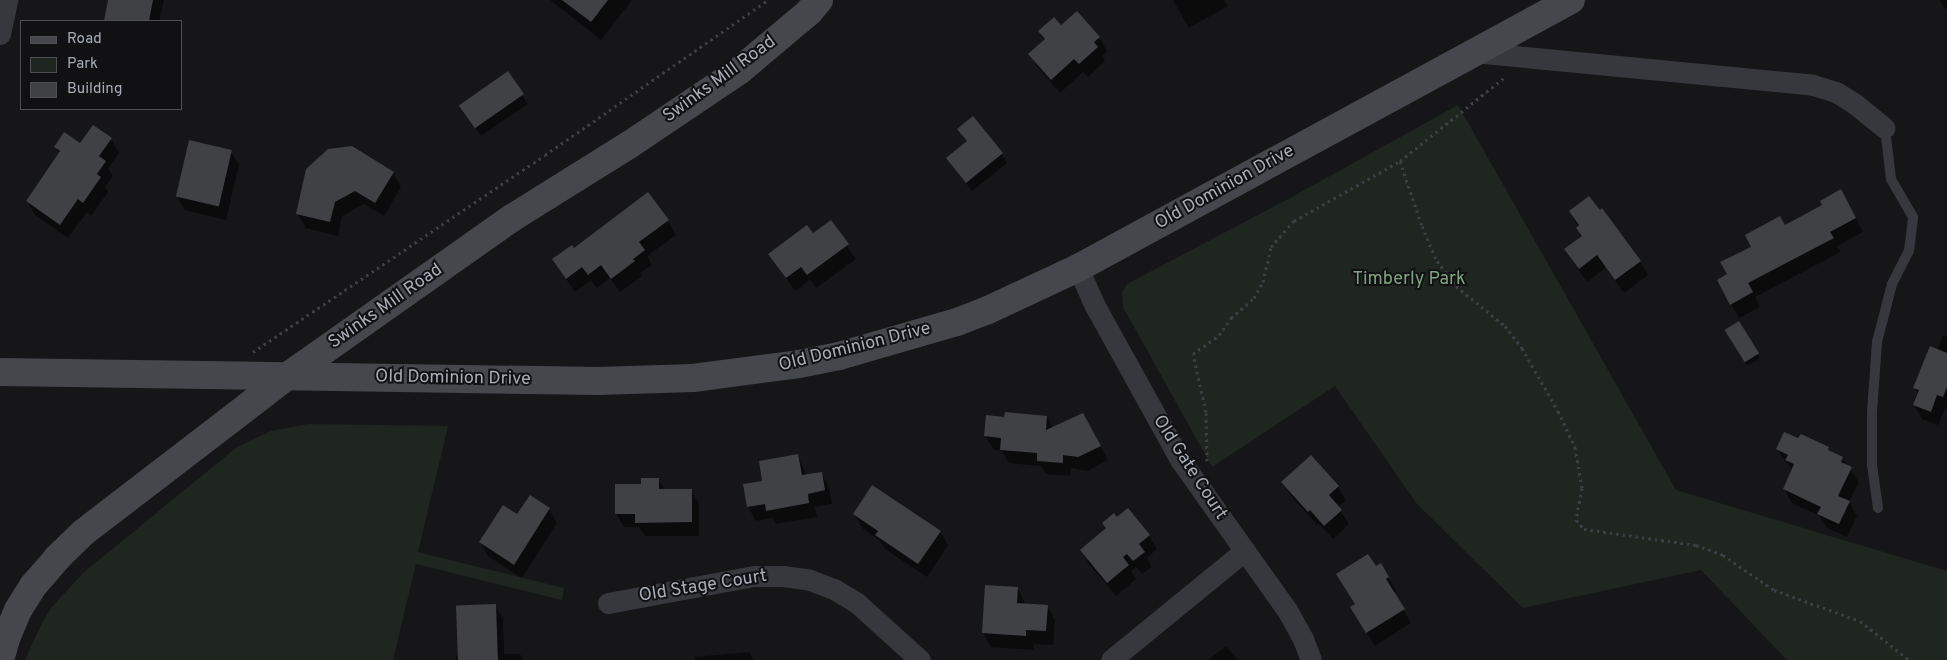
<!DOCTYPE html>
<style>
body{margin:0}
#map{position:relative;width:1947px;height:660px;overflow:hidden;background:#161618;font-family:Overpass,sans-serif}
div>[style]{position:absolute}
.green>*{inset:0;background:#1e261f}
.shadow>*{inset:0;background:#0007;transform-origin:0 0}
.building>*{inset:0;background:#404145;transform-origin:0 0}
.path>*{height:3px;margin-top:-1.5px;transform-origin:0;background:repeating-linear-gradient(90deg,#3d3f44 0 2.5px,transparent 0 6.5px)}
.lane>*{height:10px;margin:-5px;padding:0 5px;transform-origin:5px;border-radius:5px;background:#37383d}
.street>*{height:21px;margin:-10.5px;padding:0 10.5px;transform-origin:10.5px;border-radius:10.5px;background:#37383d}
.secondary>*{height:28px;margin:-14px;padding:0 14px;transform-origin:14px;border-radius:14px;background:#45474d}
span{translate:-50% -50%;white-space:nowrap;text-align:center;line-height:1.15;-webkit-text-stroke:4px #111113;paint-order:stroke}
.street-label{font-size:18px;color:#a8adb8}
.park-label{font-size:18px;color:#7fa381}
.legend{position:absolute;left:20px;top:20px;width:162px;height:90px;box-sizing:border-box;background:#111113;border:1px solid #4d4f55;margin:0;padding:6px 9px;list-style:none;font-size:15px;color:#a8adb8}
.legend li{display:flex;align-items:center;gap:10px;height:25px}
.legend b{width:25px;border:1px solid #4d4f55}
</style>
<div id="map">
<div class="green">
<i style="clip-path:polygon(1458px 105px,1676px 490px,1947px 571px,1947px 660px,1787px 660px,1701px 570px,1523px 608px,1417px 504px,1335px 386px,1212px 467px,1123px 307px,1122px 293px,1127px 284px,1292px 197px)"></i>
<i style="clip-path:polygon(308px 424px,448px 426px,418px 552px,564px 588px,562px 600px,416px 564px,393px 660px,25px 660px,41px 625px,51px 608px,83px 573px,237px 447px,271px 431px)"></i>
</div>
<div class="shadow">
<i style="clip-path:polygon(110px 0,164px 0,159px 21px,105px 21px)"></i>
<i style="clip-path:polygon(550px 0,632px 0,601px 40px)"></i>
<i style="clip-path:polygon(1173px 0,1224px 0,1228px 6px,1189px 28px)"></i>
<i style="clip-path:polygon(1940px 0,1947px 0,1947px 9px,1944px 8px)"></i>
<i style="clip-path:polygon(1039px 31px,1099px 37px,1107px 51px,1102px 56px,1105px 61px,1088px 77px,1083px 72px,1060px 93px,1038px 68px,1030px 54px,1045px 41px)"></i>
<i style="clip-path:polygon(522px 95px,528px 104px,481px 136px,466px 114px)"></i>
<i style="clip-path:polygon(959px 129px,1002px 154px,1007px 163px,972px 191px,947px 158px,967px 142px)"></i>
<i style="clip-path:polygon(111px 139px,119px 153px,108px 168px,113px 176px,105px 187px,108px 192px,91px 216px,87px 212px,68px 238px,35px 215px,27px 201px,60px 154px,55px 147px)"></i>
<i style="clip-path:polygon(231px 152px,239px 165px,226px 220px,185px 210px,177px 196px)"></i>
<i style="clip-path:polygon(393px 173px,401px 187px,384px 216px,364px 204px,342px 216px,338px 236px,306px 228px,298px 214px)"></i>
<i style="clip-path:polygon(1849px 205px,1863px 232px,1837px 246px,1841px 252px,1755px 297px,1760px 307px,1739px 318px,1731px 304px,1729px 275px,1753px 247px,1784px 226px)"></i>
<i style="clip-path:polygon(1570px 211px,1640px 261px,1648px 275px,1624px 293px,1606px 268px,1587px 282px,1565px 250px,1583px 237px)"></i>
<i style="clip-path:polygon(668px 221px,676px 235px,647px 256px,652px 265px,640px 273px,642px 276px,620px 292px,610px 278px,597px 288px,591px 280px,575px 292px,553px 260px,574px 250px)"></i>
<i style="clip-path:polygon(830px 221px,856px 259px,816px 288px,810px 280px,795px 291px,770px 254px,812px 234px)"></i>
<i style="left:1739px;top:322px;width:42px;height:15px;rotate:60deg"></i>
<i style="clip-path:polygon(1943px 335px,1947px 337px,1947px 409px,1945px 409px,1938px 425px,1922px 419px,1914px 405px,1918px 395px,1915px 388px,1937px 351px)"></i>
<i style="clip-path:polygon(987px 417px,1047px 417px,1053px 428px,1091px 429px,1108px 460px,1087px 471px,1071px 468px,1070px 476px,1046px 474px,1041px 466px,1009px 463px,1002px 451px,994px 450px,985px 436px)"></i>
<i style="clip-path:polygon(1799px 440px,1828px 448px,1831px 452px,1842px 458px,1859px 482px,1849px 502px,1857px 516px,1847px 537px,1827px 528px,1820px 516px,1792px 503px,1784px 489px,1793px 471px,1777px 449px)"></i>
<i style="clip-path:polygon(797px 455px,807px 476px,821px 473px,829px 487px,832px 504px,815px 507px,817px 517px,776px 524px,772px 518px,756px 521px,748px 507px,764px 482px)"></i>
<i style="clip-path:polygon(658px 479px,665px 490px,691px 490px,699px 504px,699px 536px,645px 536px,639px 527px,624px 527px,616px 513px,642px 485px)"></i>
<i style="clip-path:polygon(1283px 482px,1338px 487px,1346px 500px,1338px 507px,1349px 524px,1333px 539px,1319px 524px,1317px 525px,1291px 496px)"></i>
<i style="clip-path:polygon(549px 509px,557px 523px,522px 578px,488px 556px,480px 542px,517px 516px)"></i>
<i style="clip-path:polygon(854px 514px,940px 531px,948px 545px,927px 577px,885px 549px,879px 540px,862px 528px)"></i>
<i style="clip-path:polygon(1117px 518px,1149px 536px,1157px 549px,1147px 558px,1152px 567px,1142px 574px,1136px 567px,1131px 571px,1136px 579px,1116px 596px,1089px 564px,1081px 550px)"></i>
<i style="clip-path:polygon(1380px 564px,1396px 591px,1394px 593px,1411px 623px,1375px 646px,1360px 622px,1356px 605px,1375px 568px)"></i>
<i style="clip-path:polygon(1018px 589px,1026px 605px,1047px 606px,1055px 620px,1053px 645px,1034px 644px,1033px 650px,991px 647px,983px 633px)"></i>
<i style="clip-path:polygon(495px 605px,503px 619px,504px 654px,520px 654px,523px 660px,456px 660px,455px 657px,458px 656px)"></i>
<i style="clip-path:polygon(1226px 646px,1238px 660px,1208px 660px)"></i>
<i style="clip-path:polygon(749px 652px,754px 660px,695px 660px,695px 657px)"></i>
</div>
<div class="building">
<i style="clip-path:polygon(108px 0,153px 0,149px 21px,104px 21px)"></i>
<i style="clip-path:polygon(562px 0,608px 0,591px 22px)"></i>
<i style="clip-path:polygon(1077px 11px,1100px 37px,1094px 42px,1098px 47px,1079px 64px,1074px 59px,1051px 80px,1028px 54px,1045px 39px,1038px 31px,1054px 17px,1061px 25px)"></i>
<i style="left:508px;top:71px;width:28px;height:60px;rotate:55deg"></i>
<i style="clip-path:polygon(973px 116px,1003px 153px,966px 183px,946px 158px,967px 141px,957px 129px)"></i>
<i style="clip-path:polygon(93px 125px,112px 138px,99px 156px,106px 161px,97px 174px,101px 177px,83px 203px,78px 199px,60px 225px,26px 201px,60px 151px,54px 147px,64px 132px,80px 143px)"></i>
<i style="left:189px;top:140px;width:44px;height:58px;rotate:13deg"></i>
<i style="clip-path:polygon(352px 146px,394px 172px,375px 203px,355px 191px,335px 202px,330px 222px,296px 214px,306px 169px,328px 149px)"></i>
<i style="clip-path:polygon(1841px 189px,1856px 218px,1830px 232px,1834px 238px,1748px 283px,1753px 292px,1730px 305px,1717px 280px,1727px 274px,1720px 262px,1751px 247px,1745px 235px,1780px 216px,1785px 225px,1822px 205px,1820px 201px)"></i>
<i style="clip-path:polygon(648px 192px,669px 220px,639px 242px,645px 250px,633px 259px,635px 261px,611px 279px,601px 265px,588px 275px,582px 267px,566px 279px,552px 259px,572px 245px,574px 248px)"></i>
<i style="clip-path:polygon(1589px 196px,1600px 210px,1602px 208px,1641px 261px,1615px 280px,1597px 255px,1579px 269px,1564px 249px,1582px 236px,1576px 228px,1579px 225px,1569px 211px)"></i>
<i style="clip-path:polygon(831px 220px,849px 244px,807px 275px,801px 267px,786px 278px,768px 254px,807px 225px,813px 233px)"></i>
<i style="left:1739px;top:321px;width:38px;height:17px;rotate:58deg"></i>
<i style="clip-path:polygon(1930px 346px,1947px 353px,1947px 387px,1943px 397px,1937px 395px,1931px 412px,1913px 405px,1919px 390px,1913px 388px)"></i>
<i style="clip-path:polygon(1005px 412px,1047px 416px,1046px 430px,1083px 413px,1101px 446px,1078px 457px,1063px 455px,1063px 463px,1037px 461px,1037px 453px,1000px 450px,1001px 438px,984px 436px,986px 415px,1004px 417px)"></i>
<i style="clip-path:polygon(1784px 432px,1798px 438px,1801px 434px,1829px 447px,1828px 450px,1843px 457px,1841px 462px,1852px 467px,1838px 496px,1850px 501px,1839px 524px,1817px 514px,1821px 507px,1783px 489px,1794px 464px,1785px 460px,1788px 455px,1776px 449px)"></i>
<i style="clip-path:polygon(798px 454px,802px 475px,822px 472px,825px 490px,808px 494px,809px 503px,766px 511px,765px 504px,747px 507px,743px 484px,762px 481px,759px 461px)"></i>
<i style="clip-path:polygon(1311px 455px,1339px 486px,1329px 495px,1342px 510px,1324px 526px,1310px 510px,1308px 512px,1281px 482px)"></i>
<i style="clip-path:polygon(641px 478px,659px 478px,659px 489px,692px 489px,692px 522px,635px 523px,635px 514px,615px 514px,615px 484px,641px 484px)"></i>
<i style="clip-path:polygon(872px 485px,941px 531px,918px 564px,875px 535px,878px 531px,853px 514px)"></i>
<i style="clip-path:polygon(530px 495px,550px 508px,514px 565px,479px 542px,503px 505px,517px 514px)"></i>
<i style="clip-path:polygon(1128px 508px,1150px 535px,1139px 544px,1145px 552px,1133px 561px,1127px 554px,1123px 557px,1129px 565px,1107px 583px,1080px 550px,1106px 528px,1102px 523px,1114px 513px,1117px 517px)"></i>
<i style="clip-path:polygon(1368px 554px,1376px 566px,1381px 563px,1389px 577px,1386px 579px,1405px 609px,1366px 633px,1350px 607px,1355px 604px,1336px 574px)"></i>
<i style="clip-path:polygon(985px 585px,1018px 587px,1017px 603px,1048px 605px,1046px 631px,1026px 630px,1026px 636px,982px 633px)"></i>
<i style="left:496px;top:604px;width:56px;height:40px;rotate:88deg"></i>
</div>
<div class="path">
<i style="left:1400px;top:161px;width:69px;rotate:71.3deg"></i>
<i style="left:1422px;top:226px;width:38px;rotate:67deg"></i>
<i style="left:1437px;top:261px;width:31px;rotate:53deg"></i>
<i style="left:1456px;top:286px;width:63px;rotate:39.2deg"></i>
<i style="left:1505px;top:326px;width:28px;rotate:52deg"></i>
<i style="left:1522px;top:348px;width:73px;rotate:60.3deg"></i>
<i style="left:1558px;top:411px;width:40px;rotate:65deg"></i>
<i style="left:1575px;top:447px;width:42px;rotate:80.3deg"></i>
<i style="left:1582px;top:488px;width:33px;rotate:101deg"></i>
<i style="left:1576px;top:520px;width:12px;rotate:48deg"></i>
<i style="left:1584px;top:529px;width:113px;rotate:8.1deg"></i>
<i style="left:1696px;top:545px;width:29px;rotate:20deg"></i>
<i style="left:1723px;top:555px;width:62px;rotate:34.5deg"></i>
<i style="left:1774px;top:590px;width:91px;rotate:19.8deg"></i>
<i style="left:1860px;top:621px;width:63px;rotate:38.5deg"></i>
<i style="left:253px;top:352px;width:352px;rotate:-34deg"></i>
<i style="left:545px;top:155px;width:272px;rotate:-34.8deg"></i>
<i style="left:1207px;top:461px;width:49px;rotate:-91.2deg"></i>
<i style="left:1206px;top:412px;width:59px;rotate:-102.6deg"></i>
<i style="left:1193px;top:354px;width:32px;rotate:-36deg"></i>
<i style="left:1219px;top:335px;width:21px;rotate:-55deg"></i>
<i style="left:1231px;top:318px;width:30px;rotate:-41deg"></i>
<i style="left:1254px;top:298px;width:18px;rotate:-61deg"></i>
<i style="left:1263px;top:282px;width:36px;rotate:-77deg"></i>
<i style="left:1271px;top:247px;width:35px;rotate:-49deg"></i>
<i style="left:1294px;top:221px;width:122px;rotate:-29.5deg"></i>
<i style="left:1400px;top:161px;width:136px;rotate:-38.7deg"></i>
</div>
<div class="lane">
<i style="left:1878px;top:508px;width:43px;rotate:-97.9deg"></i>
<i style="left:1872px;top:465px;width:53px;rotate:-90deg"></i>
<i style="left:1872px;top:412px;width:70px;rotate:-85.9deg"></i>
<i style="left:1877px;top:342px;width:60px;rotate:-75.5deg"></i>
<i style="left:1892px;top:284px;width:37px;rotate:-63deg"></i>
<i style="left:1909px;top:251px;width:34px;rotate:-83deg"></i>
<i style="left:1913px;top:217px;width:44px;rotate:-120.1deg"></i>
<i style="left:1891px;top:179px;width:51px;rotate:-96.7deg"></i>
</div>
<div class="street">
<i style="left:0;top:34px;width:35px;rotate:-78deg"></i>
<i style="left:1473px;top:52px;width:342px;rotate:5.5deg"></i>
<i style="left:1813px;top:85px;width:24px;rotate:17deg"></i>
<i style="left:1836px;top:92px;width:22px;rotate:32deg"></i>
<i style="left:1855px;top:104px;width:38px;rotate:39deg"></i>
<i style="left:1078px;top:268px;width:42px;rotate:65.9deg"></i>
<i style="left:1095px;top:306px;width:177px;rotate:61deg"></i>
<i style="left:1181px;top:461px;width:183px;rotate:54.6deg"></i>
<i style="left:1287px;top:610px;width:33px;rotate:61deg"></i>
<i style="left:1303px;top:639px;width:22px;rotate:69deg"></i>
<i style="left:608px;top:603px;width:148px;rotate:-10.5deg"></i>
<i style="left:754px;top:576px;width:29px"></i>
<i style="left:783px;top:576px;width:27px;rotate:8deg"></i>
<i style="left:810px;top:580px;width:26px;rotate:21deg"></i>
<i style="left:834px;top:589px;width:27px;rotate:31deg"></i>
<i style="left:857px;top:603px;width:85px;rotate:42.1deg"></i>
<i style="left:1111px;top:660px;width:172px;rotate:-39.3deg"></i>
</div>
<div class="secondary">
<i style="left:0;top:372px;width:598px;rotate:0.86deg"></i>
<i style="left:598px;top:381px;width:95px;rotate:-1.8deg"></i>
<i style="left:693px;top:378px;width:107px;rotate:-7.5deg"></i>
<i style="left:799px;top:364px;width:41px;rotate:-11.3deg"></i>
<i style="left:839px;top:356px;width:123px;rotate:-16.1deg"></i>
<i style="left:957px;top:322px;width:33px;rotate:-21deg"></i>
<i style="left:988px;top:310px;width:99px;rotate:-25deg"></i>
<i style="left:1078px;top:268px;width:561px;rotate:-28.53deg"></i>
<i style="left:0;top:660px;width:25px;rotate:-74deg"></i>
<i style="left:7px;top:636px;width:28px;rotate:-67deg"></i>
<i style="left:18px;top:610px;width:28px;rotate:-58deg"></i>
<i style="left:33px;top:586px;width:37px;rotate:-49deg"></i>
<i style="left:57px;top:558px;width:37px;rotate:-44deg"></i>
<i style="left:84px;top:532px;width:253px;rotate:-37.5deg"></i>
<i style="left:285px;top:378px;width:278px;rotate:-35.2deg"></i>
<i style="left:512px;top:218px;width:138px;rotate:-32deg"></i>
<i style="left:629px;top:145px;width:134px;rotate:-34deg"></i>
<i style="left:740px;top:70px;width:90px;rotate:-40deg"></i>
<i style="left:809px;top:12px;width:16px;rotate:-50deg"></i>
</div>
<div class="street-label">
<span style="left:720px;top:80px;rotate:-36deg">Swinks Mill Road</span>
<span style="left:1225px;top:188px;rotate:-29deg">Old Dominion Drive</span>
<span style="left:386px;top:307px;rotate:-35deg">Swinks Mill Road</span>
<span style="left:855px;top:348px;rotate:-14deg">Old Dominion Drive</span>
<span style="left:453px;top:379px;rotate:1deg">Old Dominion Drive</span>
<span style="left:1189px;top:468px;rotate:57deg">Old Gate Court</span>
<span style="left:703px;top:587px;rotate:-9deg">Old Stage Court</span>
</div>
<div class="park-label">
<span style="left:1409px;top:280px">Timberly Park</span>
</div>
<ul class="legend">
<li><b style="height:6px;background:#45474d"></b>Road</li>
<li><b style="height:14px;background:#1e261f"></b>Park</li>
<li><b style="height:14px;background:#404145"></b>Building</li>
</ul>
</div>
